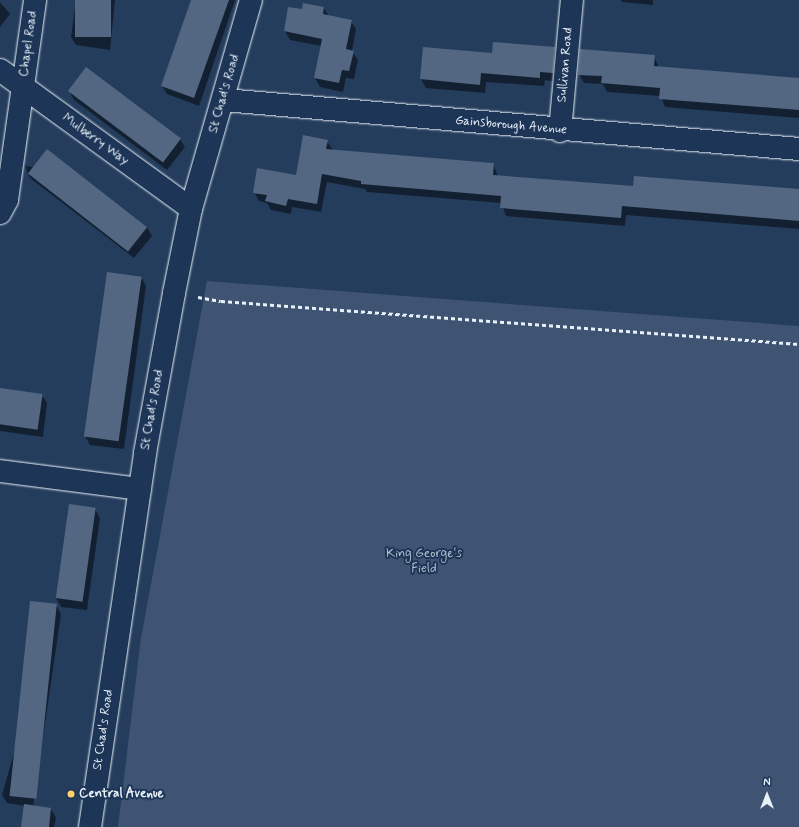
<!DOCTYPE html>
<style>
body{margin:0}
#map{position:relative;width:799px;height:827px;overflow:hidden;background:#253d5d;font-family:Mynerve,sans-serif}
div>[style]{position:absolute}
.green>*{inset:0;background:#3e5472}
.shadow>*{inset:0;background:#0007}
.building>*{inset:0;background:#536782;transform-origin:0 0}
.path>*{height:2.5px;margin-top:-1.25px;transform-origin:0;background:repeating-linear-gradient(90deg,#e8f1f8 0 4px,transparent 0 7px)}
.roads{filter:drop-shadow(0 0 1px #e8f1f8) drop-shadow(0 0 1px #e8f1f8)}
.minor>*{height:22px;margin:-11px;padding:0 11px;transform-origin:11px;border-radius:11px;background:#1d3557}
.major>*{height:22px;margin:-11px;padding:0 11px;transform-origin:11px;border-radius:11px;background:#1d3557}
.dots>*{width:11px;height:11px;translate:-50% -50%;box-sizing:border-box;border:2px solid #1d3557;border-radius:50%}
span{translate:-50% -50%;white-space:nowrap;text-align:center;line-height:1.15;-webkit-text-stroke:4px #1d3557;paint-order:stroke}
.street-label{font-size:13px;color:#e8f1f8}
.park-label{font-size:13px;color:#b5c2d0}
.poi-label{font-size:13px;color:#e8f1f8;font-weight:700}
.left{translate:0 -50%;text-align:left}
.north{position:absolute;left:747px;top:775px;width:40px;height:40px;-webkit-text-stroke:3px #1d3557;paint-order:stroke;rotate:0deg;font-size:11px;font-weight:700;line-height:16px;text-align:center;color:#e8f1f8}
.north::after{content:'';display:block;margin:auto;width:14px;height:18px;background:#e8f1f8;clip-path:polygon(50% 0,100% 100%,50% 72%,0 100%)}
</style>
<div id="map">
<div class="green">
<i style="clip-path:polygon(207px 281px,799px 326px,799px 827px,118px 827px,141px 638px)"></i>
</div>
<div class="shadow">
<i style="clip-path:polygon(76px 0,115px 0,110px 50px,76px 45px,71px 37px)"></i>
<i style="clip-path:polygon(192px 0,235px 0,199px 106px,167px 94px,162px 86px)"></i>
<i style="clip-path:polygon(621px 0,653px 0,653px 5px,622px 2px)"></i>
<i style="clip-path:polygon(0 2px,10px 14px,0 27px)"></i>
<i style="clip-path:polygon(324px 8px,329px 16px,351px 21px,356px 29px,352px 51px,358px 60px,354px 79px,346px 78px,343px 92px,320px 87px,315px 78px,322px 46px,290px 40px,285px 31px,303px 11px)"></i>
<i style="clip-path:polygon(555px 48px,559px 57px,557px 82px,545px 80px,544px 86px,486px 82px,485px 93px,426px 88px,421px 79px,493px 54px)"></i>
<i style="clip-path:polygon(654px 56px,659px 68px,799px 79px,799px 118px,665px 107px,661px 96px,607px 92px,603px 84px,584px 83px,579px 74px)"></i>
<i style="clip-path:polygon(69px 91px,180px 139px,185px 147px,167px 170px,74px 100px)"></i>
<i style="clip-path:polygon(327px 141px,333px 150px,493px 163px,498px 177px,634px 187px,799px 190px,799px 229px,626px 215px,625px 226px,506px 216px,501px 203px,367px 192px,365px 189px,327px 182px,321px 212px,292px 207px,291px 214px,271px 210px,267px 203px,259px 201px,254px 192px,297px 176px)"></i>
<i style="clip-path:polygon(25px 166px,34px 167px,147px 227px,152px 236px,134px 258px,30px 178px)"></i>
<i style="clip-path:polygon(142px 278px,146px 286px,124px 449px,90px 445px,85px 436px)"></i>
<i style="clip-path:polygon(0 389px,42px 395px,47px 403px,43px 437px,0 431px)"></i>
<i style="clip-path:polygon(70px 506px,95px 509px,100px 518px,87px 610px,61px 607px,56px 598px)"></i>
<i style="clip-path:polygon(56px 605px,61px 614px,33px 807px,51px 809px,56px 818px,54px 827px,22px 827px,25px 806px,7px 803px,2px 795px)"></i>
</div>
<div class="building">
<i style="left:75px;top:0;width:36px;height:37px"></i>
<i style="clip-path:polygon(191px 0,229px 0,194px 98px,161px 86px)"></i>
<i style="clip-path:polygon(303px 3px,324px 7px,323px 14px,352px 20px,346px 49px,354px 51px,349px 71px,342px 70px,339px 83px,314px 78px,322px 39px,284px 31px,288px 7px,302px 9px)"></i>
<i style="clip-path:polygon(493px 42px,555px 47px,553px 73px,540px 72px,540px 78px,481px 73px,480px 85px,420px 79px,423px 47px,492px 53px)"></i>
<i style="clip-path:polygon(580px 49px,655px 55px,654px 66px,799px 78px,799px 110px,659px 99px,660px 88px,601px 83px,602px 76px,578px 75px)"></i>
<i style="left:86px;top:67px;width:119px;height:30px;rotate:37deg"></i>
<i style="clip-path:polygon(303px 135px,328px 140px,326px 149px,494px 163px,493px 175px,633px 186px,634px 176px,799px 189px,799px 221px,622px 206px,621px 218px,500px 208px,501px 196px,361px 184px,361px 181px,322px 174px,317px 204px,288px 199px,286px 206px,265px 201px,267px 195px,253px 193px,257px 168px,296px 175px)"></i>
<i style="left:47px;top:149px;width:127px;height:31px;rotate:38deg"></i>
<i style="left:107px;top:272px;width:35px;height:166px;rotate:8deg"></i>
<i style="left:0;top:388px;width:43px;height:36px;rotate:8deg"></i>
<i style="left:69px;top:504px;width:27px;height:95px;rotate:8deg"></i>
<i style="left:30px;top:601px;width:27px;height:196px;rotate:6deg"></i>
<i style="clip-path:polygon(24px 804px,51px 808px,49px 827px,21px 827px)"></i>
</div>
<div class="path">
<i style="left:198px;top:297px;width:23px;rotate:10deg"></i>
<i style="left:221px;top:301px;width:580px;rotate:4.25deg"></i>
</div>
<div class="roads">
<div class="minor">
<i style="left:0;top:70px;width:236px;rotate:36deg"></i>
<i style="left:224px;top:100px;width:577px;rotate:4.87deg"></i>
<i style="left:560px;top:131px;width:132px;rotate:-84.8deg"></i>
<i style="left:0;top:213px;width:15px;rotate:-62deg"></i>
<i style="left:7px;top:200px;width:202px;rotate:-82deg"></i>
<i style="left:0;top:471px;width:141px;rotate:7.3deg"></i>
</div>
<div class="major">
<i style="left:90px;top:827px;width:378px;rotate:-81.6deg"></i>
<i style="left:145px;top:453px;width:163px;rotate:-79.7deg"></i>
<i style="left:174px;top:293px;width:86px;rotate:-78.6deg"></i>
<i style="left:191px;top:209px;width:217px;rotate:-74deg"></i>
</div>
</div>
<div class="dots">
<i style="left:71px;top:794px;background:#ffd166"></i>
</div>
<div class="street-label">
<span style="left:29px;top:44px;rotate:-82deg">Chapel Road</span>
<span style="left:566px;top:65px;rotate:-85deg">Sullivan Road</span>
<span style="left:225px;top:94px;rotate:-74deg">St Chad's Road</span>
<span style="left:511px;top:126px;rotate:5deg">Gainsborough Avenue</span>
<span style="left:95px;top:140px;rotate:36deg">Mulberry Way</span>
<span style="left:153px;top:410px;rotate:-80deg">St Chad's Road</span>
<span style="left:104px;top:730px;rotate:-82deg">St Chad's Road</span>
</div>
<div class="park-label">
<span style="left:424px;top:562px">King George's<br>Field</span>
</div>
<div class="poi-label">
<span class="left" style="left:79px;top:794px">Central Avenue</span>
</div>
<div class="north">N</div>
</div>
